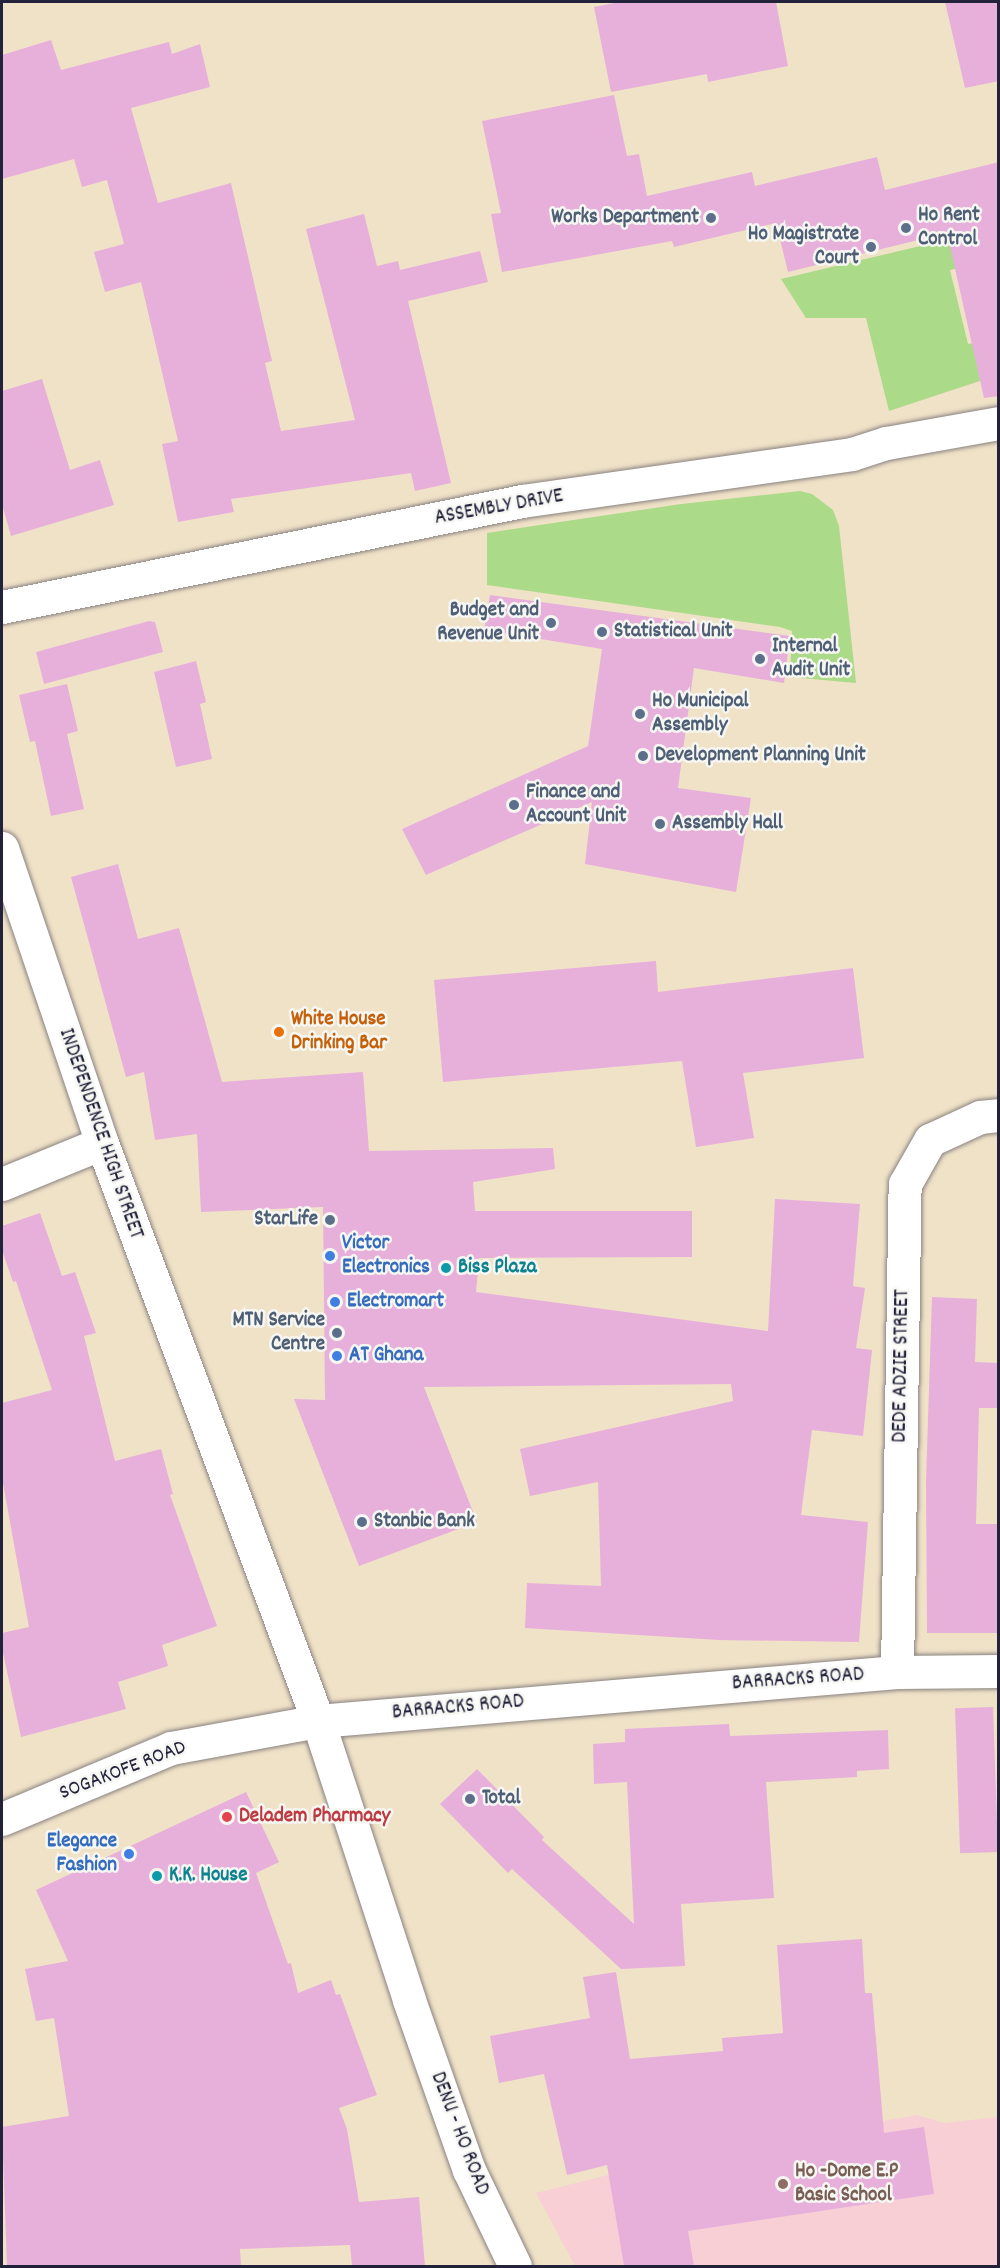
<!DOCTYPE html>
<style>
body{margin:0}
#map{position:relative;width:1000px;height:2268px;overflow:hidden;background:#f0e2c7;font-family:Dekko,sans-serif}
div>[style]{position:absolute}
.built>*{inset:0;background:#f7cfd4}
.green>*{inset:0;background:#abda88}
.building>*{inset:0;background:#e7b0db;transform-origin:0 0}
.roads{filter:drop-shadow(0 0 2px #898281) drop-shadow(0 0 2px #898281)}
.minor>*{height:33px;margin:-16.5px;padding:0 16.5px;transform-origin:16.5px;border-radius:16.5px;background:#fff}
.tertiary>*{height:33px;margin:-16.5px;padding:0 16.5px;transform-origin:16.5px;border-radius:16.5px;background:#fff}
.primary>*{height:33px;margin:-16.5px;padding:0 16.5px;transform-origin:16.5px;border-radius:16.5px;background:#fff}
.dots>*{width:16px;height:16px;translate:-50% -50%;box-sizing:border-box;border:3px solid #f6f6f2;border-radius:50%}
span{translate:-50% -50%;white-space:nowrap;text-align:center;line-height:1.15;-webkit-text-stroke:5px #f6f6f2;paint-order:stroke}
.service-label{font-size:21px;color:#4e5e75;font-weight:700}
.left{translate:0 -50%;text-align:left}
.right{translate:-100% -50%;text-align:right}
.street-label{font-size:21px;color:#22223b}
.food-label{font-size:21px;color:#c56008;font-weight:700}
.shop-label{font-size:21px;color:#366cbe;font-weight:700}
.culture-label{font-size:21px;color:#0d838f;font-weight:700}
.health-label{font-size:21px;color:#be3a42;font-weight:700}
.education-label{font-size:21px;color:#785e54;font-weight:700}
.frame{position:absolute;inset:0;border:3px solid #22223b;pointer-events:none}
</style>
<div id="map">
<div class="built">
<i style="clip-path:polygon(917px 2115px,944px 2123px,998px 2117px,998px 2266px,575px 2266px,536px 2193px,684px 2156px)"></i>
</div>
<div class="green">
<i style="clip-path:polygon(971px 234px,998px 259px,950px 270px,968px 344px,998px 338px,998px 375px,889px 411px,866px 318px,806px 318px,781px 279px)"></i>
<i style="clip-path:polygon(800px 491px,812px 494px,833px 510px,839px 526px,856px 683px,790px 677px,792px 631px,780px 627px,487px 585px,487px 533px,681px 504px)"></i>
</div>
<div class="building">
<i style="clip-path:polygon(620px 2px,776px 2px,788px 66px,708px 82px,707px 74px,611px 92px,594px 7px)"></i>
<i style="clip-path:polygon(945px 2px,999px 2px,999px 81px,965px 88px)"></i>
<i style="clip-path:polygon(51px 40px,61px 70px,169px 42px,172px 54px,200px 44px,210px 87px,131px 108px,158px 203px,231px 183px,272px 361px,265px 363px,281px 431px,355px 420px,306px 229px,364px 214px,377px 266px,398px 261px,400px 270px,480px 251px,488px 282px,408px 301px,451px 483px,415px 491px,411px 473px,231px 499px,234px 512px,178px 522px,162px 444px,178px 441px,141px 282px,105px 292px,94px 252px,124px 244px,107px 180px,82px 187px,74px 159px,2px 179px,2px 55px)"></i>
<i style="clip-path:polygon(614px 95px,627px 156px,639px 154px,647px 196px,752px 172px,755px 186px,877px 157px,885px 190px,999px 162px,999px 396px,984px 398px,947px 233px,788px 272px,776px 223px,674px 247px,672px 241px,502px 272px,491px 214px,501px 213px,482px 121px)"></i>
<i style="clip-path:polygon(42px 379px,70px 470px,100px 460px,114px 505px,11px 536px,2px 504px,2px 391px)"></i>
<i style="clip-path:polygon(490px 595px,790px 636px,784px 683px,694px 668px,678px 788px,751px 798px,736px 892px,585px 864px,592px 802px,426px 875px,402px 829px,588px 746px,602px 649px,484px 630px)"></i>
<i style="clip-path:polygon(149px 621px,155px 622px,163px 652px,44px 684px,36px 652px)"></i>
<i style="clip-path:polygon(196px 661px,206px 702px,200px 704px,212px 759px,176px 767px,154px 672px)"></i>
<i style="clip-path:polygon(67px 684px,78px 731px,67px 734px,84px 809px,51px 816px,35px 741px,30px 742px,19px 695px)"></i>
<i style="clip-path:polygon(118px 864px,138px 939px,179px 928px,222px 1082px,363px 1072px,369px 1151px,553px 1148px,555px 1169px,473px 1182px,475px 1211px,692px 1211px,692px 1257px,479px 1258px,476px 1292px,768px 1331px,775px 1199px,860px 1204px,853px 1286px,865px 1288px,856px 1348px,872px 1350px,863px 1436px,812px 1430px,801px 1515px,868px 1522px,859px 1642px,719px 1640px,525px 1628px,527px 1583px,601px 1586px,598px 1482px,530px 1496px,520px 1449px,733px 1401px,731px 1384px,424px 1387px,477px 1522px,359px 1566px,294px 1399px,325px 1400px,323px 1207px,201px 1212px,197px 1134px,155px 1140px,144px 1072px,126px 1077px,71px 877px)"></i>
<i style="clip-path:polygon(656px 961px,658px 992px,853px 968px,864px 1058px,743px 1073px,754px 1138px,696px 1147px,682px 1061px,443px 1082px,434px 980px)"></i>
<i style="clip-path:polygon(40px 1213px,62px 1276px,75px 1272px,96px 1333px,84px 1336px,115px 1461px,161px 1449px,173px 1494px,170px 1495px,217px 1626px,162px 1645px,168px 1666px,118px 1682px,126px 1709px,21px 1737px,2px 1648px,2px 1633px,29px 1627px,2px 1478px,2px 1403px,52px 1390px,16px 1281px,13px 1282px,2px 1250px,2px 1226px)"></i>
<i style="clip-path:polygon(932px 1297px,977px 1299px,975px 1362px,999px 1363px,999px 1408px,979px 1408px,976px 1524px,999px 1524px,999px 1633px,927px 1633px,926px 1481px)"></i>
<i style="left:993px;top:1707px;width:145px;height:38px;rotate:88deg"></i>
<i style="clip-path:polygon(729px 1724px,730px 1736px,888px 1730px,889px 1769px,857px 1771px,857px 1777px,766px 1782px,774px 1898px,681px 1904px,685px 1966px,621px 1969px,512px 1869px,508px 1873px,440px 1804px,477px 1769px,544px 1837px,542px 1840px,634px 1924px,627px 1782px,594px 1784px,593px 1744px,625px 1742px,625px 1729px)"></i>
<i style="clip-path:polygon(246px 1792px,279px 1862px,256px 1873px,288px 1964px,291px 1963px,298px 1993px,331px 1980px,336px 1995px,340px 1994px,377px 2095px,339px 2108px,347px 2129px,359px 2202px,419px 2197px,425px 2266px,352px 2266px,350px 2245px,240px 2249px,241px 2266px,7px 2266px,2px 2127px,69px 2116px,54px 2018px,36px 2021px,25px 1969px,68px 1961px,36px 1890px)"></i>
<i style="clip-path:polygon(862px 1939px,865px 1993px,872px 1993px,884px 2133px,924px 2127px,934px 2194px,688px 2231px,694px 2266px,624px 2266px,607px 2165px,567px 2175px,544px 2074px,499px 2083px,490px 2036px,590px 2018px,583px 1977px,616px 1972px,630px 2059px,723px 2051px,722px 2038px,783px 2033px,777px 1945px)"></i>
</div>
<div class="roads">
<div class="minor">
<i style="left:2px;top:607px;width:531px;rotate:-11.52deg"></i>
<i style="left:522px;top:501px;width:333px;rotate:-8.1deg"></i>
<i style="left:852px;top:454px;width:36px;rotate:-18deg"></i>
<i style="left:886px;top:443px;width:114px;rotate:-10.1deg"></i>
<i style="left:2px;top:1184px;width:108px;rotate:-22.3deg"></i>
<i style="left:897px;top:1672px;width:488px;rotate:-89.1deg"></i>
<i style="left:905px;top:1184px;width:51px;rotate:-60.4deg"></i>
<i style="left:930px;top:1140px;width:55px;rotate:-24.7deg"></i>
<i style="left:980px;top:1117px;width:18px;rotate:-6deg"></i>
</div>
<div class="tertiary">
<i style="left:318px;top:1721px;width:581px;rotate:-4.84deg"></i>
<i style="left:897px;top:1672px;width:101px;rotate:-0.6deg"></i>
</div>
<div class="primary">
<i style="left:2px;top:848px;width:311px;rotate:71.3deg"></i>
<i style="left:102px;top:1143px;width:617px;rotate:69.51deg"></i>
<i style="left:318px;top:1721px;width:293px;rotate:71.9deg"></i>
<i style="left:409px;top:2000px;width:180px;rotate:70.6deg"></i>
<i style="left:469px;top:2170px;width:106px;rotate:64.4deg"></i>
<i style="left:2px;top:1819px;width:183px;rotate:-22.8deg"></i>
<i style="left:171px;top:1748px;width:149px;rotate:-10.4deg"></i>
</div>
</div>
<div class="dots">
<i style="left:711px;top:218px;background:#5c6f8a"></i>
<i style="left:906px;top:228px;background:#5c6f8a"></i>
<i style="left:871px;top:247px;background:#5c6f8a"></i>
<i style="left:551px;top:623px;background:#5c6f8a"></i>
<i style="left:602px;top:632px;background:#5c6f8a"></i>
<i style="left:760px;top:659px;background:#5c6f8a"></i>
<i style="left:640px;top:714px;background:#5c6f8a"></i>
<i style="left:643px;top:756px;background:#5c6f8a"></i>
<i style="left:514px;top:805px;background:#5c6f8a"></i>
<i style="left:660px;top:824px;background:#5c6f8a"></i>
<i style="left:279px;top:1032px;background:#e8710a"></i>
<i style="left:330px;top:1220px;background:#5c6f8a"></i>
<i style="left:330px;top:1256px;background:#3f7fe0"></i>
<i style="left:446px;top:1268px;background:#0f9aa8"></i>
<i style="left:335px;top:1302px;background:#3f7fe0"></i>
<i style="left:337px;top:1333px;background:#5c6f8a"></i>
<i style="left:337px;top:1356px;background:#3f7fe0"></i>
<i style="left:362px;top:1522px;background:#5c6f8a"></i>
<i style="left:470px;top:1799px;background:#5c6f8a"></i>
<i style="left:227px;top:1817px;background:#e0444e"></i>
<i style="left:129px;top:1854px;background:#3f7fe0"></i>
<i style="left:157px;top:1876px;background:#0f9aa8"></i>
<i style="left:783px;top:2184px;background:#8d6e63"></i>
</div>
<div class="service-label">
<span class="left" style="left:918px;top:228px">Ho Rent<br>Control</span>
<span class="right" style="left:699px;top:218px">Works Department</span>
<span class="right" style="left:859px;top:247px">Ho Magistrate<br>Court</span>
<span class="right" style="left:539px;top:623px">Budget and<br>Revenue Unit</span>
<span class="left" style="left:614px;top:632px">Statistical Unit</span>
<span class="left" style="left:772px;top:659px">Internal<br>Audit Unit</span>
<span class="left" style="left:652px;top:714px">Ho Municipal<br>Assembly</span>
<span class="left" style="left:655px;top:756px">Development Planning Unit</span>
<span class="left" style="left:526px;top:805px">Finance and<br>Account Unit</span>
<span class="left" style="left:672px;top:824px">Assembly Hall</span>
<span class="right" style="left:318px;top:1220px">StarLife</span>
<span class="right" style="left:325px;top:1333px">MTN Service<br>Centre</span>
<span class="left" style="left:374px;top:1522px">Stanbic Bank</span>
<span class="left" style="left:482px;top:1799px">Total</span>
</div>
<div class="street-label">
<span style="left:499px;top:508px;rotate:-10deg">ASSEMBLY DRIVE</span>
<span style="left:100px;top:1134px;rotate:71deg">INDEPENDENCE HIGH STREET</span>
<span style="left:902px;top:1366px;rotate:-89deg">DEDE ADZIE STREET</span>
<span style="left:798px;top:1680px;rotate:-4deg">BARRACKS ROAD</span>
<span style="left:458px;top:1708px;rotate:-5deg">BARRACKS ROAD</span>
<span style="left:123px;top:1771px;rotate:-21deg">SOGAKOFE ROAD</span>
<span style="left:459px;top:2134px;rotate:69deg">DENU - HO ROAD</span>
</div>
<div class="food-label">
<span class="left" style="left:291px;top:1032px">White House<br>Drinking Bar</span>
</div>
<div class="shop-label">
<span class="left" style="left:342px;top:1256px">Victor<br>Electronics</span>
<span class="left" style="left:347px;top:1302px">Electromart</span>
<span class="left" style="left:349px;top:1356px">AT Ghana</span>
<span class="right" style="left:117px;top:1854px">Elegance<br>Fashion</span>
</div>
<div class="culture-label">
<span class="left" style="left:458px;top:1268px">Biss Plaza</span>
<span class="left" style="left:169px;top:1876px">K.K. House</span>
</div>
<div class="health-label">
<span class="left" style="left:239px;top:1817px">Deladem Pharmacy</span>
</div>
<div class="education-label">
<span class="left" style="left:795px;top:2184px">Ho -Dome E.P<br>Basic School</span>
</div>
<div class="frame"></div>
</div>
